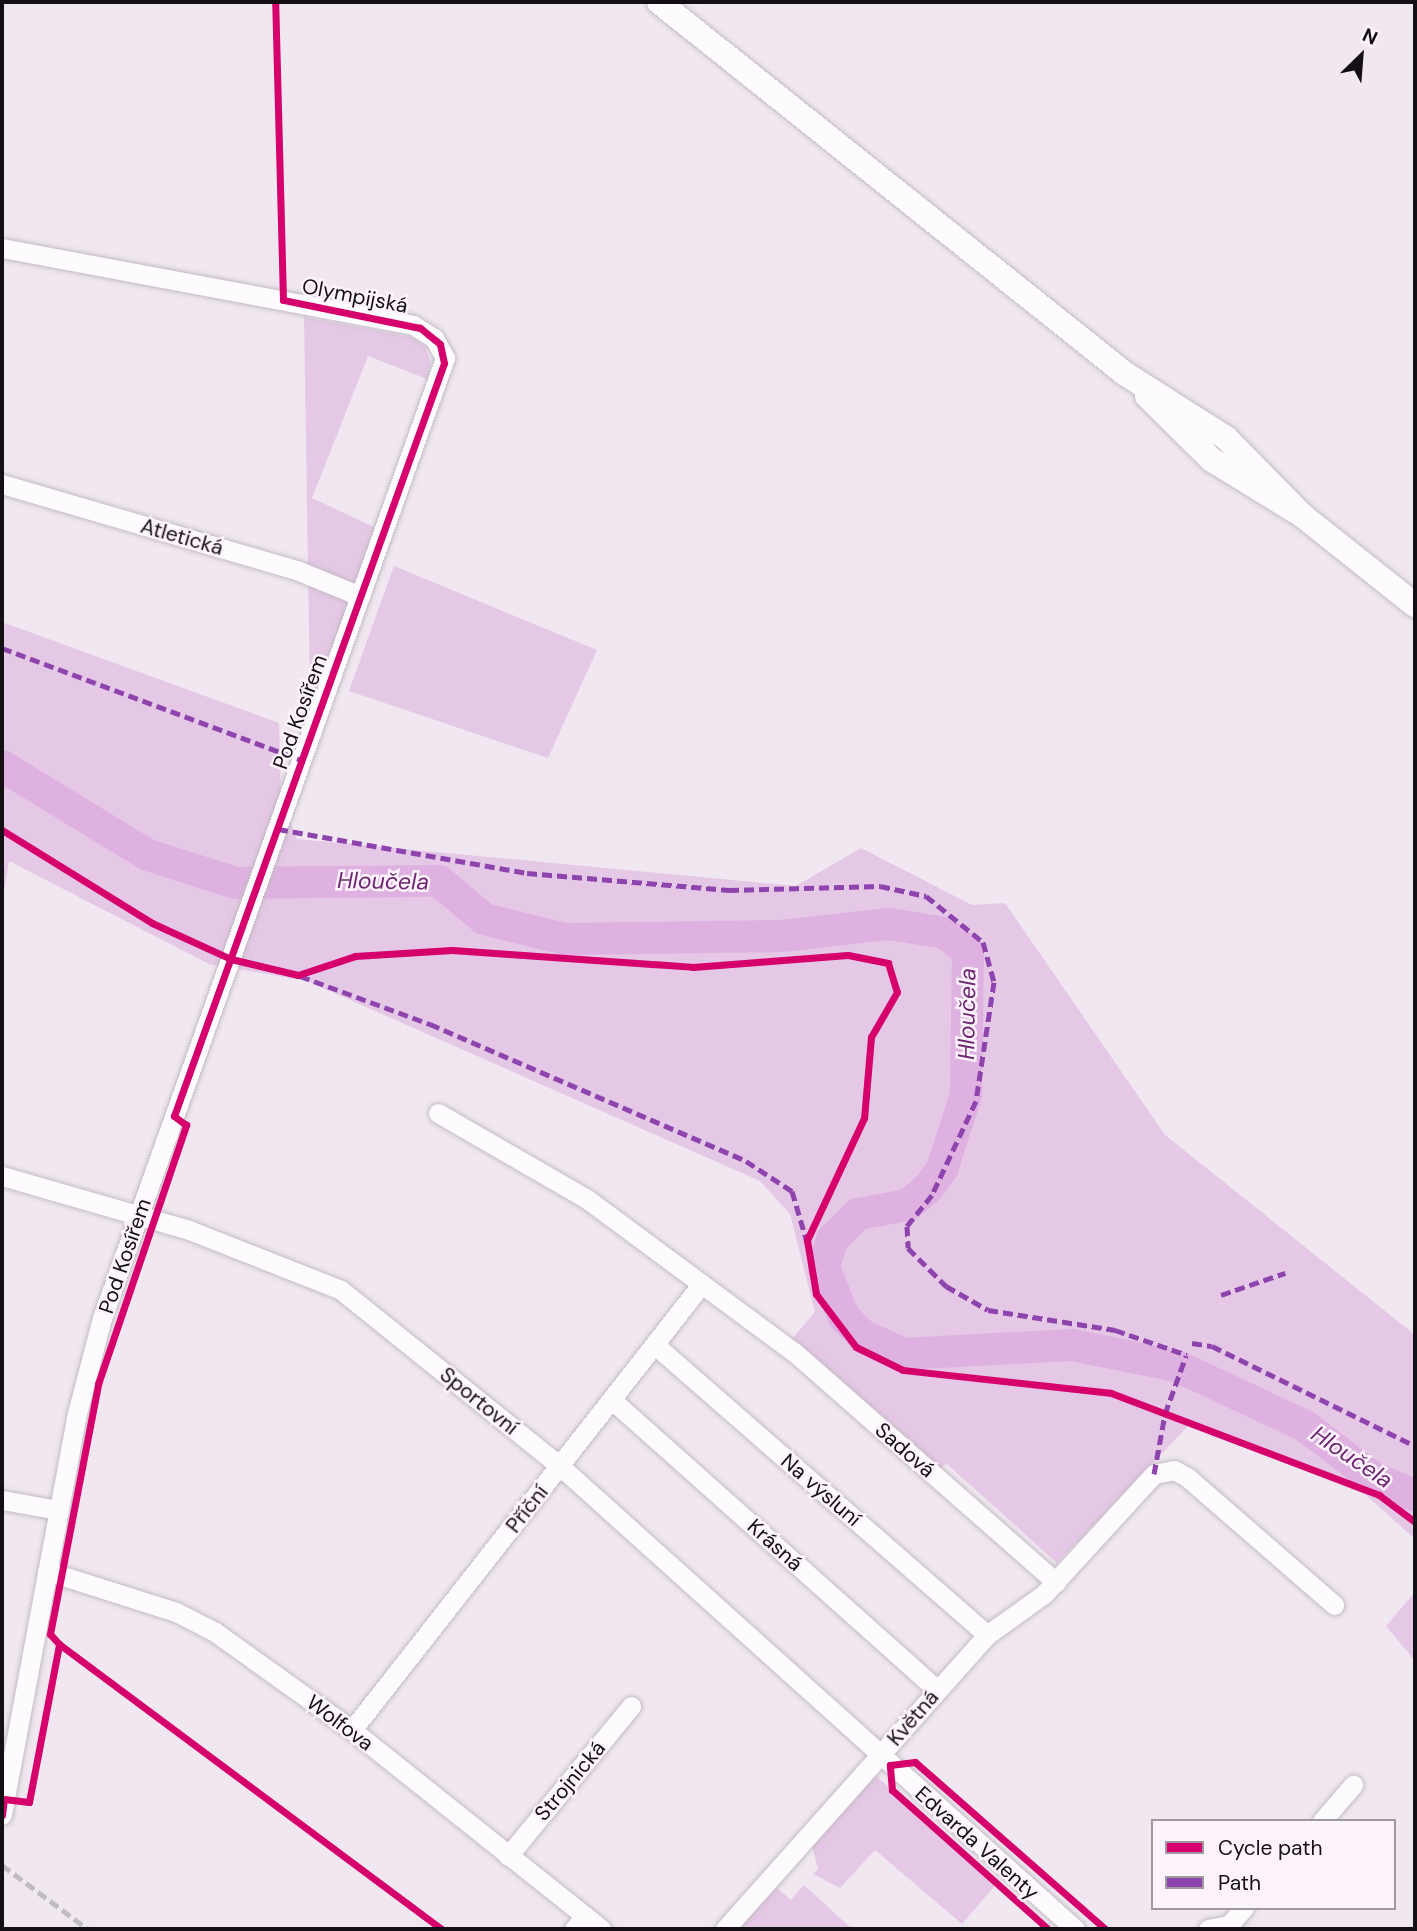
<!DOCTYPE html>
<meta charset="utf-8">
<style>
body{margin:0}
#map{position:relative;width:1417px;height:1931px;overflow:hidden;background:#f0e7f0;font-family:"DM Sans",sans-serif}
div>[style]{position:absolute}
.green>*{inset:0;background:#e5c7e6}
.river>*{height:32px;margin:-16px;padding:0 16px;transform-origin:16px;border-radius:16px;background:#dfb1e1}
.roads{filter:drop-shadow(0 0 2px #c3bcc3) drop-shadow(0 0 2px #c3bcc3)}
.minor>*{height:19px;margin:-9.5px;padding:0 9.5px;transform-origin:9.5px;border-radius:9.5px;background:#fdfbfd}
.major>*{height:24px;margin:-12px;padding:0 12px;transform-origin:12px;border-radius:12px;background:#fdfbfd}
.rail>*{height:5px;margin-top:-2.5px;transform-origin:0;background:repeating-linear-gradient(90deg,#c0bdc0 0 10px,transparent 0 15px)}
.quiet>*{height:5px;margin-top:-2.5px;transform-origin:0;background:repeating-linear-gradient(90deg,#8e44ad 0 10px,transparent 0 15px)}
.cycleway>*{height:7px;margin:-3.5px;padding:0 3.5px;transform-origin:3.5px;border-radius:3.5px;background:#d6006c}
span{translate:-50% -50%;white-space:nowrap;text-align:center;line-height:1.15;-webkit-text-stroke:5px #fdf3fd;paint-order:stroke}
.street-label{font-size:21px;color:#140f14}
.water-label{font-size:23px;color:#6e2672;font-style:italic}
.frame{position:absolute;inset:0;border:4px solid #140f14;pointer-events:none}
.legend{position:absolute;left:1151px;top:1819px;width:245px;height:91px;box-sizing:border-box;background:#fdf3fd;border:2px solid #a098a0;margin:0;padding:9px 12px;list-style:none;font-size:21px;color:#140f14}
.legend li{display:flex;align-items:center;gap:14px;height:35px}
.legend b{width:35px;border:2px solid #a098a0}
.north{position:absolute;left:1326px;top:21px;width:70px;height:70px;-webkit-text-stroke:5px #fdf3fd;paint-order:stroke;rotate:25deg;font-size:19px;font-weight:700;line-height:28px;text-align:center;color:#140f14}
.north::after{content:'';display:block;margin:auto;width:24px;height:32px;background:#140f14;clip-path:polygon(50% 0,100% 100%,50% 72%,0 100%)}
</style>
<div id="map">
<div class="green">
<i style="clip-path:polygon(304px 317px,410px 337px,424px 345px,431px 362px,427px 379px,368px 356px,312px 498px,376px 528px,316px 696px,310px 693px)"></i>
<i style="clip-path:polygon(394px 566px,597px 650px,548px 758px,349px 691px)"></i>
<i style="clip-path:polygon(2px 622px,279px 723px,281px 798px,297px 839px,796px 886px,861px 848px,972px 905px,1005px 903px,1165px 1135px,1415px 1335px,1415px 1539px,1366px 1495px,1190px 1424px,1057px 1563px,946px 1463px,938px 1471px,790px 1341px,815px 1312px,790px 1214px,760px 1181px,307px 981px,209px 964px,9px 861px,2px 904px)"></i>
<i style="clip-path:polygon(1415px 1592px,1415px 1661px,1386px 1626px)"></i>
<i style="clip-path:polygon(874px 1774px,997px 1883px,962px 1924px,875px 1850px,840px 1888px,813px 1874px,818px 1869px,811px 1841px)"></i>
<i style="clip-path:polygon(773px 1884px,791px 1900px,804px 1885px,852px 1929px,733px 1929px)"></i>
</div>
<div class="river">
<i style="left:2px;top:766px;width:171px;rotate:31.4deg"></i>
<i style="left:148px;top:855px;width:92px;rotate:17.7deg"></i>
<i style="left:236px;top:883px;width:203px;rotate:-0.6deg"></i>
<i style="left:439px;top:881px;width:59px;rotate:40.2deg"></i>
<i style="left:484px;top:919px;width:82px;rotate:14deg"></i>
<i style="left:564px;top:939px;width:218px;rotate:-0.8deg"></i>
<i style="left:782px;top:936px;width:108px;rotate:-6.4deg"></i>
<i style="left:889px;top:924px;width:57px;rotate:9.1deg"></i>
<i style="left:945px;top:933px;width:29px;rotate:38deg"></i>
<i style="left:968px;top:951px;width:144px;rotate:90.8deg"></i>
<i style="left:966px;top:1095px;width:78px;rotate:108deg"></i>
<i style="left:942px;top:1169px;width:24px;rotate:126deg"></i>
<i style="left:928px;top:1188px;width:26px;rotate:140deg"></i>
<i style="left:908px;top:1205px;width:51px;rotate:169.8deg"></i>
<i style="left:858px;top:1214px;width:37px;rotate:135deg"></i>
<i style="left:832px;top:1240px;width:29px;rotate:106deg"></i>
<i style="left:824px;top:1268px;width:53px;rotate:67.8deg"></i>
<i style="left:844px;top:1317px;width:25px;rotate:45deg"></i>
<i style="left:862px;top:1335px;width:46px;rotate:24.3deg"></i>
<i style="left:904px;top:1354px;width:168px;rotate:-3.1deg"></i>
<i style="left:1072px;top:1345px;width:107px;rotate:11.3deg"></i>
<i style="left:1177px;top:1366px;width:141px;rotate:25.1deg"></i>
<i style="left:1305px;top:1426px;width:84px;rotate:37.3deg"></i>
<i style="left:1372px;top:1477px;width:47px;rotate:23.8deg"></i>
</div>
<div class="roads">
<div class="minor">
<i style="left:2px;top:248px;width:418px;rotate:10.6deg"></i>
<i style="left:413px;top:325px;width:25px;rotate:32deg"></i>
<i style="left:434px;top:338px;width:23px;rotate:61deg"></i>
<i style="left:445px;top:358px;width:1019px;rotate:109.66deg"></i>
<i style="left:102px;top:1318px;width:98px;rotate:104.7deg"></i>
<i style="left:77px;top:1413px;width:409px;rotate:100.6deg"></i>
<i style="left:2px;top:484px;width:309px;rotate:16.3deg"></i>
<i style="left:299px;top:571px;width:66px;rotate:22.3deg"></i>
<i style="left:438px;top:1113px;width:172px;rotate:30deg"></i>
<i style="left:587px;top:1199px;width:257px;rotate:36.5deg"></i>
<i style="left:794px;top:1352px;width:349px;rotate:41.3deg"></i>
<i style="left:2px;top:1176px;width:195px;rotate:16.1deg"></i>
<i style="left:189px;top:1230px;width:163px;rotate:21.5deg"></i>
<i style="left:341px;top:1290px;width:282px;rotate:38.8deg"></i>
<i style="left:561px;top:1467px;width:691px;rotate:41.95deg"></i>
<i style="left:655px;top:1345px;width:441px;rotate:41.1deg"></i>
<i style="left:612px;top:1400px;width:436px;rotate:41.7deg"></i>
<i style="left:2px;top:1500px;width:57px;rotate:10.1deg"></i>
<i style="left:47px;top:1571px;width:135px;rotate:17.6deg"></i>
<i style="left:176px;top:1612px;width:44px;rotate:27.1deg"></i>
<i style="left:215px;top:1632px;width:168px;rotate:35.6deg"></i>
<i style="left:352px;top:1730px;width:319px;rotate:38.6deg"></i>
<i style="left:352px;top:1730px;width:564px;rotate:-51.91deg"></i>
<i style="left:1322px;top:1821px;width:48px;rotate:-49.3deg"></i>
<i style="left:508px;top:1856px;width:194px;rotate:-50.6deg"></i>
<i style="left:574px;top:1929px;width:17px;rotate:-50deg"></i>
<i style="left:725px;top:1929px;width:394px;rotate:-48.3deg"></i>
<i style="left:987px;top:1635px;width:70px;rotate:-35.7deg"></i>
<i style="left:1044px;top:1594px;width:163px;rotate:-47.5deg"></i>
<i style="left:1154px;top:1474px;width:20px;rotate:-11deg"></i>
<i style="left:1174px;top:1470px;width:15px;rotate:28deg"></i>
<i style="left:1187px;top:1477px;width:195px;rotate:41deg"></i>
<i style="left:1208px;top:1929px;width:21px;rotate:-11deg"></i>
<i style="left:1229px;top:1925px;width:23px;rotate:-49deg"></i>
</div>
<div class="major">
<i style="left:659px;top:2px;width:595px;rotate:38.58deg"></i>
<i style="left:1124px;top:373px;width:121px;rotate:32.5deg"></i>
<i style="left:1226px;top:438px;width:110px;rotate:45.4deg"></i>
<i style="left:1147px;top:396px;width:91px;rotate:44.6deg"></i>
<i style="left:1212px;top:460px;width:107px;rotate:31.6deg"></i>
<i style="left:1303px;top:516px;width:143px;rotate:38.5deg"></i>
</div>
</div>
<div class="rail">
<i style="left:2px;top:1865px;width:107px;rotate:36.7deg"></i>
</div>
<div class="quiet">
<i style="left:2px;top:648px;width:320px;rotate:20.5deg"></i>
<i style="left:278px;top:829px;width:253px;rotate:10deg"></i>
<i style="left:527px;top:873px;width:203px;rotate:4.8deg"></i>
<i style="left:729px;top:890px;width:151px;rotate:-1.5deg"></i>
<i style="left:880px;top:886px;width:47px;rotate:12.3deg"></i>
<i style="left:926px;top:896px;width:73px;rotate:38.9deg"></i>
<i style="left:983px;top:942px;width:41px;rotate:74.6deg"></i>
<i style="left:994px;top:982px;width:120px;rotate:98.6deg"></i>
<i style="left:976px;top:1101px;width:104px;rotate:115.1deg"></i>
<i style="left:932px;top:1195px;width:40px;rotate:129deg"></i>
<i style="left:907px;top:1226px;width:22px;rotate:87deg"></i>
<i style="left:908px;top:1248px;width:54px;rotate:45deg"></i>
<i style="left:946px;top:1286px;width:48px;rotate:29.7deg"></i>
<i style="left:988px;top:1310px;width:129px;rotate:8.9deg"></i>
<i style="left:1115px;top:1330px;width:76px;rotate:19.1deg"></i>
<i style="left:300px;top:976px;width:139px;rotate:20.3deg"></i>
<i style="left:430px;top:1024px;width:344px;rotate:23.4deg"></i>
<i style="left:746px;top:1161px;width:55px;rotate:33.1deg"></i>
<i style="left:792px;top:1191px;width:53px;rotate:73.6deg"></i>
<i style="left:1221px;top:1295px;width:68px;rotate:-19deg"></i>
<i style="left:1192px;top:1343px;width:20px;rotate:9deg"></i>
<i style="left:1212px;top:1346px;width:226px;rotate:26.2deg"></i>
<i style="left:1154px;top:1474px;width:61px;rotate:-79.6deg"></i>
<i style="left:1165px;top:1414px;width:62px;rotate:-70.1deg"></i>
</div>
<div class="cycleway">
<i style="left:2px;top:830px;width:176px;rotate:31.8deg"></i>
<i style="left:152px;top:923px;width:87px;rotate:24.5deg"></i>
<i style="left:231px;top:959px;width:69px;rotate:13.4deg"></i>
<i style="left:298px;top:975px;width:60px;rotate:-18.4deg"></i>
<i style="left:355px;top:956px;width:97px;rotate:-3.5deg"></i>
<i style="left:452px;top:950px;width:242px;rotate:4deg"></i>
<i style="left:693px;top:967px;width:155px;rotate:-4.4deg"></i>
<i style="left:848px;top:955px;width:41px;rotate:11.3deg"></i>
<i style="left:888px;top:963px;width:30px;rotate:73deg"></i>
<i style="left:897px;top:992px;width:52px;rotate:120deg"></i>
<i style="left:871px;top:1037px;width:81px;rotate:94.9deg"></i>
<i style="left:864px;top:1118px;width:135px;rotate:115deg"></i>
<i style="left:807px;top:1240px;width:55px;rotate:80.5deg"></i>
<i style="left:816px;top:1294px;width:66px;rotate:53deg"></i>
<i style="left:856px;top:1347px;width:52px;rotate:26.1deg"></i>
<i style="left:903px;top:1370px;width:209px;rotate:6.3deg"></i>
<i style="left:1111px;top:1393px;width:287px;rotate:20.8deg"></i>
<i style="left:1379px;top:1495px;width:45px;rotate:36.9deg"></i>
<i style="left:59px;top:1644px;width:477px;rotate:36.7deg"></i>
<i style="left:2px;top:1815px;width:16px;rotate:-83deg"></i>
<i style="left:4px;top:1799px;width:25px;rotate:7deg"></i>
<i style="left:29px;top:1802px;width:161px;rotate:-79.2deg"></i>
<i style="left:59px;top:1644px;width:13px;rotate:-132deg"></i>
<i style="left:50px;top:1634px;width:255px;rotate:-79.1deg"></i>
<i style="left:98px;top:1384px;width:274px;rotate:-71.2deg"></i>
<i style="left:186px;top:1125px;width:15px;rotate:-143deg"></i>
<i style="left:174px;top:1116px;width:800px;rotate:-70.27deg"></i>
<i style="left:444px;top:363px;width:19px;rotate:-102deg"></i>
<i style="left:440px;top:344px;width:26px;rotate:-141deg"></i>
<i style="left:420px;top:328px;width:140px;rotate:-168.4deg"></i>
<i style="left:283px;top:300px;width:298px;rotate:-91.5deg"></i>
<i style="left:1048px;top:1929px;width:209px;rotate:-138.3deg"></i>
<i style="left:892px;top:1790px;width:25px;rotate:-95deg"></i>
<i style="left:890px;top:1765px;width:25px;rotate:-7deg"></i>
<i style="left:915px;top:1762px;width:253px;rotate:41.3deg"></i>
</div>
<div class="street-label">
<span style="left:355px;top:296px;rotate:11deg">Olympijská</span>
<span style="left:182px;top:537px;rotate:16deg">Atletická</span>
<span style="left:300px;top:712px;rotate:-70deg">Pod Kosířem</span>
<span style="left:125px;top:1256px;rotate:-71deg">Pod Kosířem</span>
<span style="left:479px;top:1401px;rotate:39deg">Sportovní</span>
<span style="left:905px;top:1450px;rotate:41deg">Sadová</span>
<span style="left:821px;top:1490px;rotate:41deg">Na výsluní</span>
<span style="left:527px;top:1509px;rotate:-52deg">Příční</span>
<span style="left:775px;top:1545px;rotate:42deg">Krásná</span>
<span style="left:913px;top:1718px;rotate:-49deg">Květná</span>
<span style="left:340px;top:1723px;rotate:37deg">Wolfova</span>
<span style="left:570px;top:1781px;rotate:-50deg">Strojnická</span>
<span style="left:977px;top:1843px;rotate:42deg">Edvarda Valenty</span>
</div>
<div class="water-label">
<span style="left:383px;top:881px;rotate:1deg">Hloučela</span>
<span style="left:967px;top:1014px;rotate:-89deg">Hloučela</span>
<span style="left:1352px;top:1457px;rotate:34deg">Hloučela</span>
</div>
<div class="frame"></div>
<ul class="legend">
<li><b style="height:9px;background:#d6006c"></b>Cycle path</li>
<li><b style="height:9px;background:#8e44ad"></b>Path</li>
</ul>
<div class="north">N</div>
</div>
